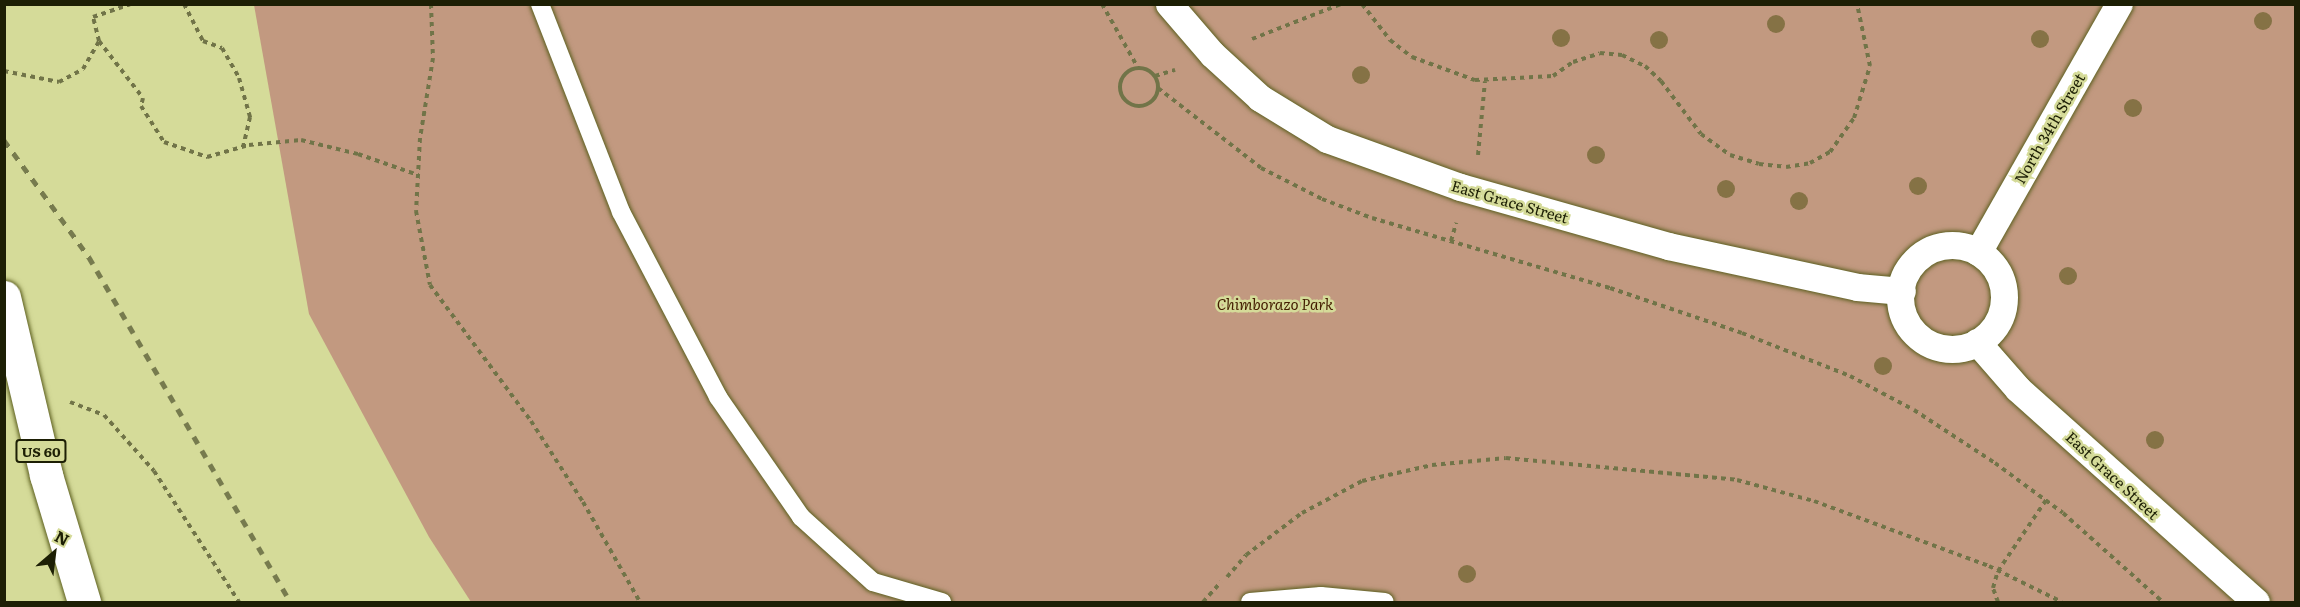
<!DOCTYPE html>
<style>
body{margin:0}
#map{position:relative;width:2300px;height:607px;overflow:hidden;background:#d5db99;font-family:Literata,serif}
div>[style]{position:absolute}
.green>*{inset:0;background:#c29980}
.path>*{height:4px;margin-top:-2px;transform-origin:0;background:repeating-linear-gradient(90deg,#717448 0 4.5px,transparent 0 9px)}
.path>.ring{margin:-2px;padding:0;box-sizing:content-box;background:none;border:4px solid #717448;border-radius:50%}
.roads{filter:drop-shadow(0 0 2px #5c5f1f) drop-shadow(0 0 2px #5c5f1f)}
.service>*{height:18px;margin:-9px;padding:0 9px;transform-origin:9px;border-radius:9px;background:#fff}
.pedestrian>*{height:27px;margin:-13.5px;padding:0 13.5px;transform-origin:13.5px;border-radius:13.5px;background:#fff}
.pedestrian>.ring{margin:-13.5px;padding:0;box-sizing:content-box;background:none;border:27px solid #fff;border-radius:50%}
.primary>*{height:33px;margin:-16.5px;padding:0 16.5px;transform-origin:16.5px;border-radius:16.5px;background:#fff}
.rail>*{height:4.5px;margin-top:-2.25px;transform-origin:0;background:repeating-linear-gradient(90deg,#777b4e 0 8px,transparent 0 16px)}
.trees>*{width:18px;height:18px;margin:-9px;border-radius:50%;background:#857245}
span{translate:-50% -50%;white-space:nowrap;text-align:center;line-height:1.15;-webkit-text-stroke:5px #d5db99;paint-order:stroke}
.shield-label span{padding:2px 4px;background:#d5db99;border:2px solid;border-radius:4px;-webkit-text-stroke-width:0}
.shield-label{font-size:14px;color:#1d1f05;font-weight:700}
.street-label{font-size:15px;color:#1d1f05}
.park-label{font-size:15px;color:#441d01;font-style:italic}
.frame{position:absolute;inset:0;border:6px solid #1d1f05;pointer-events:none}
.north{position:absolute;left:24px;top:523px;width:60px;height:60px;-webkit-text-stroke:4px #d5db99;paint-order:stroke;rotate:28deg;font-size:16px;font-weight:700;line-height:24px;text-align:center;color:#1d1f05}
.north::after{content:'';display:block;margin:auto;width:21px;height:27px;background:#1d1f05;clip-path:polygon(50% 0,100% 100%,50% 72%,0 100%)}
</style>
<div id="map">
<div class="green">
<i style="clip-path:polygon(254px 5px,2295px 5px,2295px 602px,471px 602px,429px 537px,309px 314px)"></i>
</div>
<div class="path">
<i style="left:184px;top:4px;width:42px;rotate:62.8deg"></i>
<i style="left:203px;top:41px;width:20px;rotate:20deg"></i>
<i style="left:222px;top:48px;width:34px;rotate:60deg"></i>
<i style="left:239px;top:78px;width:41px;rotate:74.2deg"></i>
<i style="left:250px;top:117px;width:31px;rotate:103deg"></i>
<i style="left:431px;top:4px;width:54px;rotate:87.9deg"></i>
<i style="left:433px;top:58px;width:81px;rotate:99.2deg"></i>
<i style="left:420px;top:138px;width:73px;rotate:93.1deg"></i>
<i style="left:416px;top:211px;width:75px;rotate:79.3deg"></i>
<i style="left:430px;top:285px;width:169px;rotate:53.4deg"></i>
<i style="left:531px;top:421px;width:96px;rotate:57.3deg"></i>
<i style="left:583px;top:502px;width:115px;rotate:60.3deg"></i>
<i style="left:1102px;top:4px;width:73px;rotate:60.6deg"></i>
<i style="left:1362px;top:4px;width:46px;rotate:52.1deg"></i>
<i style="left:1390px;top:40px;width:28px;rotate:38deg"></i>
<i style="left:1412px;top:57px;width:67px;rotate:20.1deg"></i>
<i style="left:1475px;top:80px;width:78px;rotate:-2.9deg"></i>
<i style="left:1553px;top:76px;width:24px;rotate:-35deg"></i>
<i style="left:1573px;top:62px;width:28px;rotate:-18deg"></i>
<i style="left:1600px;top:53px;width:22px;rotate:5deg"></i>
<i style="left:1622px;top:55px;width:25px;rotate:26deg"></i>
<i style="left:1645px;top:66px;width:22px;rotate:43deg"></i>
<i style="left:1661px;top:81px;width:66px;rotate:53deg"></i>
<i style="left:1701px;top:134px;width:36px;rotate:36deg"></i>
<i style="left:1730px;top:155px;width:30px;rotate:17deg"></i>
<i style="left:1759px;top:164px;width:27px;rotate:6deg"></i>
<i style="left:1786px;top:167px;width:24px;rotate:-9deg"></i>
<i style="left:1810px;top:163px;width:23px;rotate:-29deg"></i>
<i style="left:1830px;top:152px;width:42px;rotate:-54.8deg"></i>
<i style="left:1854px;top:118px;width:54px;rotate:-72.9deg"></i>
<i style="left:1870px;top:66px;width:63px;rotate:-101.8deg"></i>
<i style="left:1252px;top:39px;width:96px;rotate:-21.5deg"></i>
<i style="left:99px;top:41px;width:72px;rotate:52.3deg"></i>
<i style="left:143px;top:98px;width:8px;rotate:104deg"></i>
<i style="left:141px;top:106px;width:43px;rotate:57.4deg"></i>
<i style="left:164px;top:142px;width:46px;rotate:19.2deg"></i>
<i style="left:207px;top:157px;width:44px;rotate:-15.9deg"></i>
<i style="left:249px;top:145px;width:52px;rotate:-5.5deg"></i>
<i style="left:301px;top:140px;width:59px;rotate:13.8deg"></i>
<i style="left:358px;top:154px;width:64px;rotate:19.3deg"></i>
<i class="ring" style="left:1120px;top:68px;width:34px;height:34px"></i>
<i style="left:4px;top:71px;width:56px;rotate:11.3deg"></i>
<i style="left:59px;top:82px;width:27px;rotate:-28deg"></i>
<i style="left:83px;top:69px;width:32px;rotate:-60deg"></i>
<i style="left:99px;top:41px;width:25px;rotate:-104deg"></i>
<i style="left:93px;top:17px;width:39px;rotate:-19deg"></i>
<i style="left:1155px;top:76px;width:21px;rotate:-17deg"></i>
<i style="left:1158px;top:88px;width:130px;rotate:37.8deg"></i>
<i style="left:1261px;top:168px;width:68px;rotate:26.9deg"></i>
<i style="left:1322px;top:199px;width:53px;rotate:20.8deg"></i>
<i style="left:1372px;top:218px;width:248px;rotate:16.4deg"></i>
<i style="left:1610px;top:288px;width:139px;rotate:18.8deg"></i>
<i style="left:1742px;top:333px;width:116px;rotate:21.7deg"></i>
<i style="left:1850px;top:376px;width:72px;rotate:28deg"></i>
<i style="left:1914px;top:410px;width:97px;rotate:33.2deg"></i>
<i style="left:1995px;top:463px;width:84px;rotate:36.3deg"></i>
<i style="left:2063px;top:513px;width:134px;rotate:41.7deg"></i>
<i style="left:1478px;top:155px;width:74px;rotate:-84.6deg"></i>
<i style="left:1451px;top:241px;width:19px;rotate:-74deg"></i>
<i style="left:70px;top:402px;width:36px;rotate:21deg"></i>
<i style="left:104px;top:415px;width:75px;rotate:48.2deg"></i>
<i style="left:154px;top:471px;width:156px;rotate:57deg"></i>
<i style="left:1227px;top:577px;width:29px;rotate:-49deg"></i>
<i style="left:1246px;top:555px;width:70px;rotate:-36.9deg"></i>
<i style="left:1302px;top:513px;width:68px;rotate:-28.1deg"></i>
<i style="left:1362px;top:481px;width:72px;rotate:-12.9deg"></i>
<i style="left:1432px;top:465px;width:74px;rotate:-5.4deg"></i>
<i style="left:1506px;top:458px;width:232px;rotate:5.4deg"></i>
<i style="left:1737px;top:480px;width:80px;rotate:15.3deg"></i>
<i style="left:1814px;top:501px;width:187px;rotate:20.4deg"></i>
<i style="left:1989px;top:566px;width:81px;rotate:26.3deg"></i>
<i style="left:1203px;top:602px;width:27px;rotate:-48deg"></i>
<i style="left:1998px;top:602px;width:15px;rotate:-110deg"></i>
<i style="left:1993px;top:588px;width:18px;rotate:-74deg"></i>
<i style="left:1998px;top:571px;width:86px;rotate:-55.9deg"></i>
</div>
<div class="roads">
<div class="service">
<i style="left:540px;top:4px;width:223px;rotate:68.7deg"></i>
<i style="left:621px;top:212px;width:209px;rotate:62.3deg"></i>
<i style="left:718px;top:397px;width:146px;rotate:55.3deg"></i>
<i style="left:801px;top:517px;width:97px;rotate:42.1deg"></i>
<i style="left:873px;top:582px;width:72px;rotate:16.2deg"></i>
<i style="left:1250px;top:602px;width:71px;rotate:-4.8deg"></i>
<i style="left:1321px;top:596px;width:64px;rotate:5.4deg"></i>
</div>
<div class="pedestrian">
<i style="left:1169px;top:4px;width:66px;rotate:49.3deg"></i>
<i style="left:1212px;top:54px;width:65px;rotate:42.5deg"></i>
<i style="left:1260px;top:98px;width:79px;rotate:31.5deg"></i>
<i style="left:1327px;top:139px;width:141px;rotate:19.8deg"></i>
<i style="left:1460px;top:187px;width:216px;rotate:15.8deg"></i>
<i style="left:1668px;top:246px;width:193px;rotate:12.2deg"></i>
<i style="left:1857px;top:287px;width:45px;rotate:5.1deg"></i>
<i class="ring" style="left:1900px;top:245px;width:77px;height:77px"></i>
<i style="left:1978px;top:252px;width:285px;rotate:-60.4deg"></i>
<i style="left:1977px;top:342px;width:62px;rotate:48.9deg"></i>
<i style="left:2018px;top:389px;width:319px;rotate:41.8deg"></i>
</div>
<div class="primary">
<i style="left:4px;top:297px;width:183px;rotate:76.7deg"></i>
<i style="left:46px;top:475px;width:133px;rotate:73.3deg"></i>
</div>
</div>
<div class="rail">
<i style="left:4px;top:140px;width:145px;rotate:54deg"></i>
<i style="left:89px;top:257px;width:400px;rotate:59.7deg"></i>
</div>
<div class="trees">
<i style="left:2263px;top:21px"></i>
<i style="left:1776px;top:24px"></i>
<i style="left:1561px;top:38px"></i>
<i style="left:2040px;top:39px"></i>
<i style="left:1659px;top:40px"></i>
<i style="left:1361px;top:75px"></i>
<i style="left:2133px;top:108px"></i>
<i style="left:1596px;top:155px"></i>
<i style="left:1918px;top:186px"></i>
<i style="left:1726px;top:189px"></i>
<i style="left:1799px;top:201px"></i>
<i style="left:2068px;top:276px"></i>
<i style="left:1883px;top:366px"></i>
<i style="left:2155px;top:440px"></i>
<i style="left:1467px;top:574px"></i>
</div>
<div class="shield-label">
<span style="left:41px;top:451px">US 60</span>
</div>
<div class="street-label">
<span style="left:2049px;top:128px;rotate:-60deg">North 34th Street</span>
<span style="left:1510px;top:201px;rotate:16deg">East Grace Street</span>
<span style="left:2113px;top:475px;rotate:43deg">East Grace Street</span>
</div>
<div class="park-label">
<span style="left:1275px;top:304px">Chimborazo Park</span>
</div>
<div class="frame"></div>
<div class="north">N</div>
</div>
